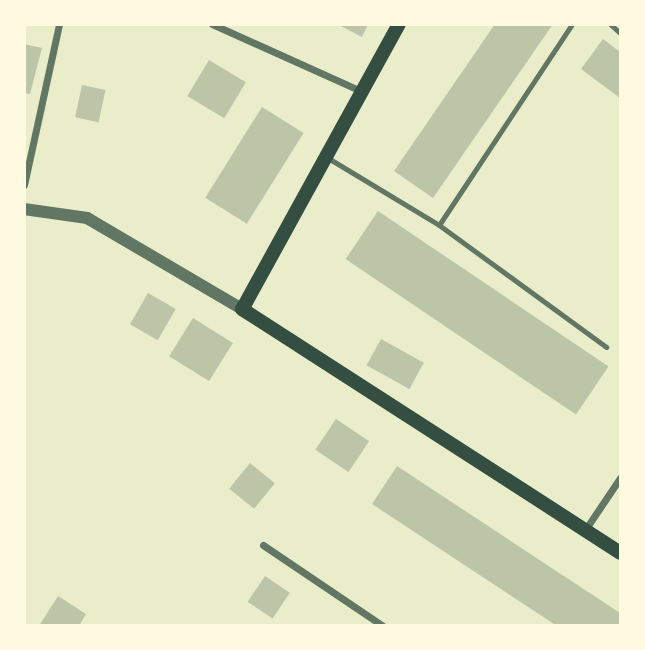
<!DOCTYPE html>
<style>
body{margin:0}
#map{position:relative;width:645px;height:650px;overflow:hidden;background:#e9edc9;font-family:Roboto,sans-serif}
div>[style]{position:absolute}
.building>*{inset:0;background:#bcc5a7;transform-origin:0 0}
.service>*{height:5px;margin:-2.5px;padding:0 2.5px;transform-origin:2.5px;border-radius:2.5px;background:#617663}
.minor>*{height:7px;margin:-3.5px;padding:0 3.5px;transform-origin:3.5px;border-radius:3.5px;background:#617663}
.tertiary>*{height:12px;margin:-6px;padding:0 6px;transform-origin:6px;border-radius:6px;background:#617663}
.secondary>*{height:14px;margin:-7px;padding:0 7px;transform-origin:7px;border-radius:7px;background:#344e41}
span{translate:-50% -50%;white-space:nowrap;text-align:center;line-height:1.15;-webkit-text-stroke:7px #fefae0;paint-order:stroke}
.frame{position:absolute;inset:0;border:26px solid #fefae0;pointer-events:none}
</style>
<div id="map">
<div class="building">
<i style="clip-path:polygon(337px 24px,368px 24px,362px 37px)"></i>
<i style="clip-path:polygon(495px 24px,553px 24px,433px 198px,394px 171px)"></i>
<i style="clip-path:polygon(603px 39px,620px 52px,620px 98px,581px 69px)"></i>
<i style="clip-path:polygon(24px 44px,42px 48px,30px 94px,24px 93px)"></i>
<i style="left:209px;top:60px;width:43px;height:42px;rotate:31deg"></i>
<i style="left:82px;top:85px;width:24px;height:33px;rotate:12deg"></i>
<i style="left:262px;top:107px;width:49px;height:107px;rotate:32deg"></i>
<i style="left:378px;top:211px;width:278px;height:58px;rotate:34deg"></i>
<i style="left:148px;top:293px;width:32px;height:36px;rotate:30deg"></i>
<i style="left:193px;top:318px;width:47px;height:45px;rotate:32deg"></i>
<i style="left:381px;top:339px;width:49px;height:30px;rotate:29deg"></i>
<i style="left:336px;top:419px;width:40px;height:37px;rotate:34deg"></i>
<i style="left:250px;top:463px;width:32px;height:33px;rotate:39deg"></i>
<i style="clip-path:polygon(397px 466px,620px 613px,620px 626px,557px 626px,372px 504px)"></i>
<i style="left:265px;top:576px;width:30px;height:31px;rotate:34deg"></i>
<i style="clip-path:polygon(58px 596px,86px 614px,79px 626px,39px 626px)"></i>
</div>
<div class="service">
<i style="left:610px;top:24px;width:13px;rotate:42deg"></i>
<i style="left:328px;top:158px;width:130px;rotate:31.1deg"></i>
<i style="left:439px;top:225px;width:207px;rotate:36.1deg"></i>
<i style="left:439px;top:225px;width:241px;rotate:-56.5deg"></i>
</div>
<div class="minor">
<i style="left:212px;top:24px;width:163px;rotate:24.2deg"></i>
<i style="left:24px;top:185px;width:165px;rotate:-77.7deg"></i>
<i style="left:585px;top:530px;width:63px;rotate:-56.1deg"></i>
<i style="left:263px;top:545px;width:145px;rotate:34deg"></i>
</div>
<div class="tertiary">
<i style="left:24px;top:209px;width:64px;rotate:8.1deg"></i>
<i style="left:87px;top:218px;width:180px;rotate:30.4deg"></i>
</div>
<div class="secondary">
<i style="left:399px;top:24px;width:325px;rotate:118.8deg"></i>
<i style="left:242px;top:309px;width:450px;rotate:32.8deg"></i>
</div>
<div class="frame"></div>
</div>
